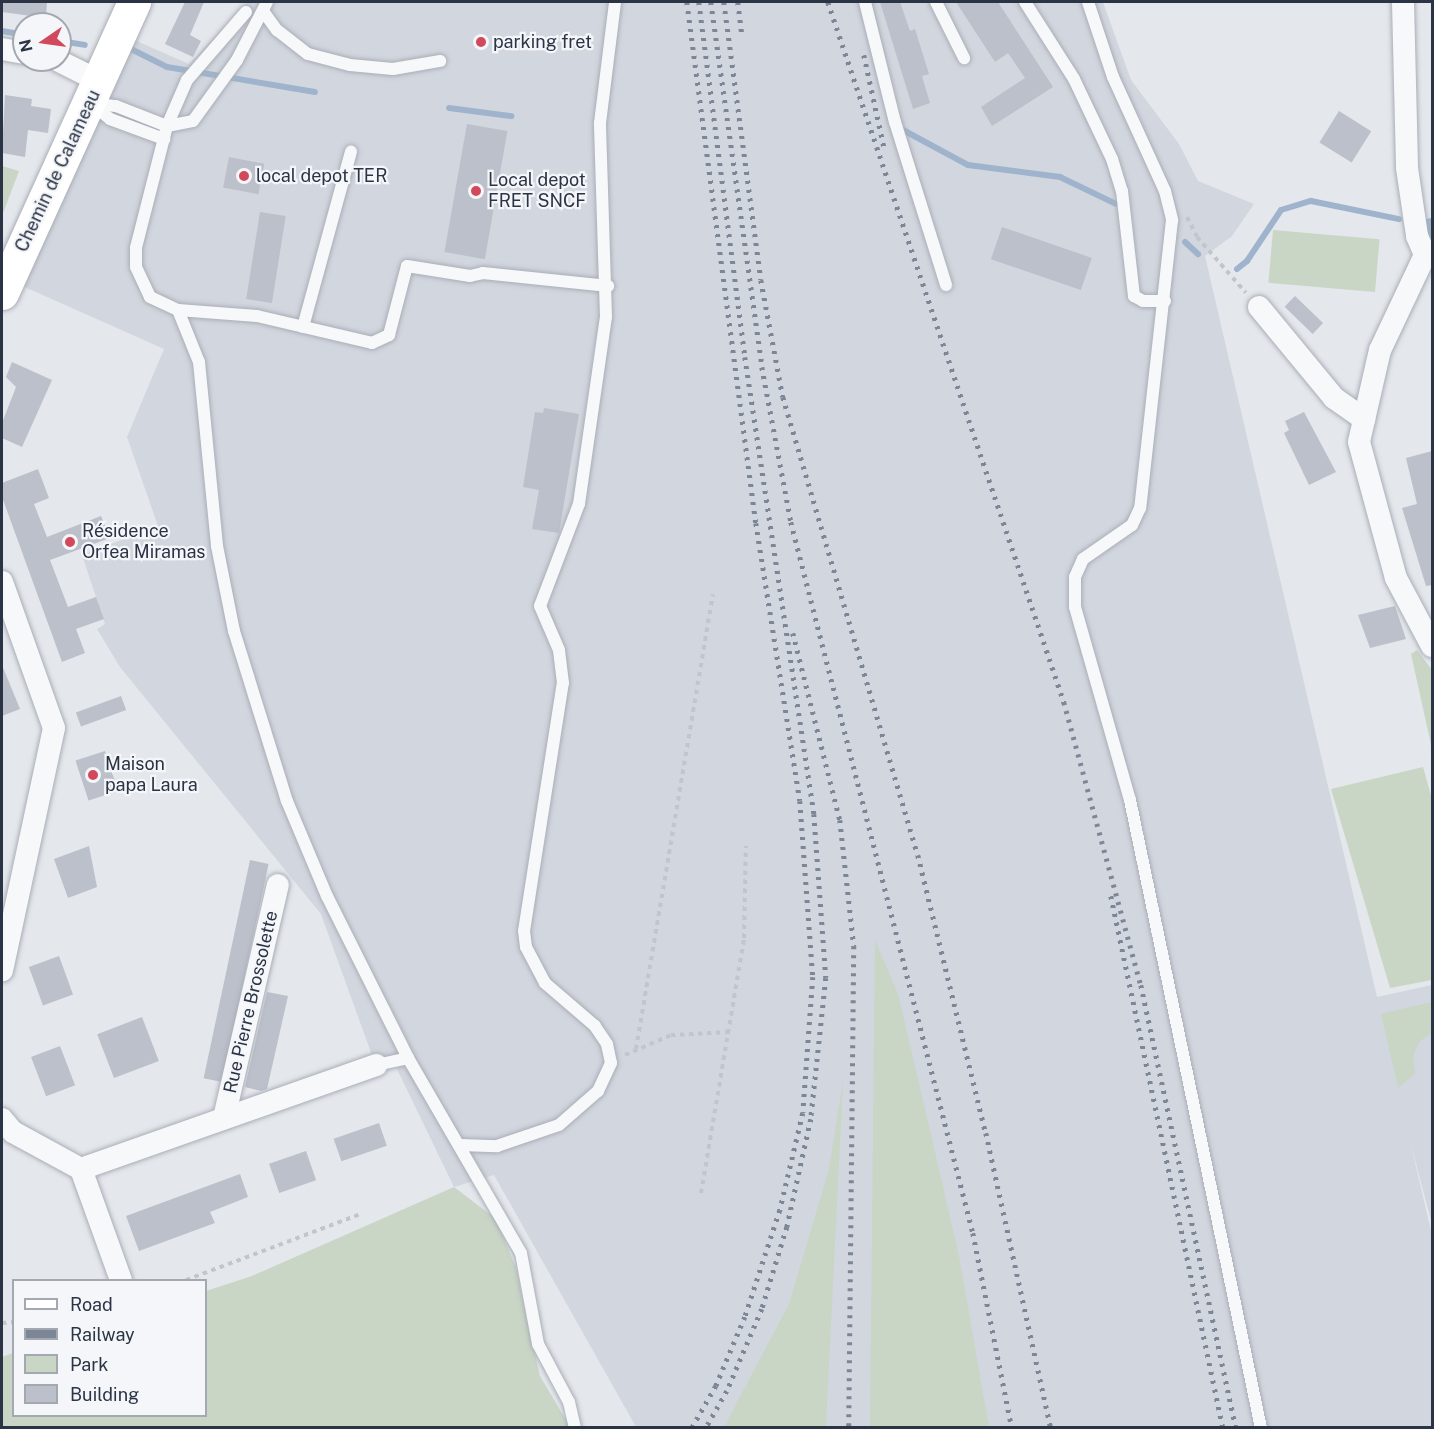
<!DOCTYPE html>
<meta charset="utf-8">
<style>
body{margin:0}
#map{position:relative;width:1434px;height:1429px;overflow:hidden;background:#e4e7ec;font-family:"Public Sans",sans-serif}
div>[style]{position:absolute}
.built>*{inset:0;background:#d2d6de}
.green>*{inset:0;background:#c9d6c5;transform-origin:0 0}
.stream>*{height:6px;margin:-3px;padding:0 3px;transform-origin:3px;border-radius:3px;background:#9fb4cc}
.canal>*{height:21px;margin:-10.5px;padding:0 10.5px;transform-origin:10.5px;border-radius:10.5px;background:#9fb4cc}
.building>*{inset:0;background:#bbc0ca;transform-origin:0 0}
.path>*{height:4px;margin-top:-2px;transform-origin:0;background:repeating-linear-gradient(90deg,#c2c5cb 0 4.5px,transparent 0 9px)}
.roads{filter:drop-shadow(0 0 2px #a9aeb7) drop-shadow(0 0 2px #a9aeb7)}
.service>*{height:12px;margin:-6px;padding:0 6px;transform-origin:6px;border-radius:6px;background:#f7f8fa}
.minor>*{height:22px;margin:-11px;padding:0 11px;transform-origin:11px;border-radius:11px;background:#f7f8fa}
.secondary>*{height:33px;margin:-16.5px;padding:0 16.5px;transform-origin:16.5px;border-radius:16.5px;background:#fff}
.rail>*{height:4.5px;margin-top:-2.25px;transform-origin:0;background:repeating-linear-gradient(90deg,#7d8696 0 3px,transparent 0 9px)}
.dots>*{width:16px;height:16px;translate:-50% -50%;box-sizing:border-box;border:3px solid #f4f6f9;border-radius:50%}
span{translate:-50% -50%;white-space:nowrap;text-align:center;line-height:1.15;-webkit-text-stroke:4.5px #f4f6f9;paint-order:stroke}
.poi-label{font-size:18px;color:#2b3445}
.left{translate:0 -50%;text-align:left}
.street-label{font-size:18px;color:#2b3445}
.frame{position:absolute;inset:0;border:3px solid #2b3445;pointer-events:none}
.legend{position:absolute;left:12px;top:1279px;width:195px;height:138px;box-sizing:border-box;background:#f4f6f9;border:2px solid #a4a8b1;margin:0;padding:8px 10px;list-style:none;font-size:18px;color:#2b3445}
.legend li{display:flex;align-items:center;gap:12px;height:30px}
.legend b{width:30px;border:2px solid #a4a8b1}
.north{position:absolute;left:12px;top:12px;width:60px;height:60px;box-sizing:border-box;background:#f4f6f9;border:2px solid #a4a8b1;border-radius:50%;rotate:257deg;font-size:16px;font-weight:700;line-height:24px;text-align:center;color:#2b3445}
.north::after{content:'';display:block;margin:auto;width:21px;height:27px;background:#d1495b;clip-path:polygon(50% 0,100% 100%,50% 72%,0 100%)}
</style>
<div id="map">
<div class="built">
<i style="clip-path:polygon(248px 2px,1103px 2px,1131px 80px,1179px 144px,1198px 181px,1254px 204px,1232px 236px,1205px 256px,1377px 997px,1432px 985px,1432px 1224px,1410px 1141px,1432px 1235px,1432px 1427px,636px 1427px,494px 1175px,454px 1187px,396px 1067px,378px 1072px,321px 914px,120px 667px,97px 629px,105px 624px,82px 555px,158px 526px,127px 437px,164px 349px,20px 285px,132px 39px,189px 64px)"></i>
</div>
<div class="green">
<i style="clip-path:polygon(2px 166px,19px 171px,2px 216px)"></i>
<i style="left:1273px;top:230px;width:107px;height:53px;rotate:5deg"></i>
<i style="clip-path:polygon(1417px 650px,1432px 670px,1432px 749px,1411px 654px)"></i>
<i style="clip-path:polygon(1423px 767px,1432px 799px,1432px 980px,1390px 988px,1331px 789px)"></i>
<i style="clip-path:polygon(875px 940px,898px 994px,926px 1113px,959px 1256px,989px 1427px,870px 1427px)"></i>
<i style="clip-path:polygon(1432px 1002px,1432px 1033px,1419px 1042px,1413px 1057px,1415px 1074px,1398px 1088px,1381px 1014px)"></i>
<i style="clip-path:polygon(843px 1081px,826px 1427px,724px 1427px,789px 1304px,829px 1169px)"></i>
<i style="clip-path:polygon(454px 1187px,496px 1219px,516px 1268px,540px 1376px,570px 1427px,2px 1427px,2px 1357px,13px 1353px,14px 1416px,206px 1416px,206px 1291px,252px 1276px)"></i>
</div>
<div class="stream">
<i style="left:2px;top:31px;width:22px;rotate:10deg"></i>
<i style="left:60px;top:41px;width:25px;rotate:9deg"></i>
<i style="left:131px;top:49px;width:40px;rotate:26.6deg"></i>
<i style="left:167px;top:67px;width:150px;rotate:9.6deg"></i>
<i style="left:449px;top:108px;width:63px;rotate:7.4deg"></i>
<i style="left:903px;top:130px;width:74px;rotate:28.3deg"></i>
<i style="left:968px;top:165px;width:93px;rotate:7.4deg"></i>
<i style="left:1060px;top:177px;width:62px;rotate:25.7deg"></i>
<i style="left:1185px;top:242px;width:18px;rotate:43deg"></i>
<i style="left:1237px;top:269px;width:13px;rotate:-39deg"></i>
<i style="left:1247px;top:261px;width:61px;rotate:-56.3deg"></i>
<i style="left:1281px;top:210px;width:31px;rotate:-17deg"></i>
<i style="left:1311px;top:201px;width:90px;rotate:11.6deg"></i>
</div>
<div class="canal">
<i style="left:1431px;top:228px;width:1px"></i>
</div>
<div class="building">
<i style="clip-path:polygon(2px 2px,47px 2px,46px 18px,2px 12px)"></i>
<i style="clip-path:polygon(185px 2px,204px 2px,190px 35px,201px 41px,193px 57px,165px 44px)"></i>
<i style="clip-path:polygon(880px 2px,900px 2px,910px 31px,915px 29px,929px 74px,922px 76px,930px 103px,913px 109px)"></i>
<i style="clip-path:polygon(956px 2px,998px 2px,1053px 87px,992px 126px,981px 107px,1025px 78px,1008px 53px,995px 62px)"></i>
<i style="clip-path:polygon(5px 95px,32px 99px,31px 106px,51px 109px,48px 133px,28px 130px,25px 157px,2px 153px)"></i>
<i style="left:1339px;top:111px;width:38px;height:37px;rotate:32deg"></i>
<i style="left:467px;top:124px;width:41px;height:130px;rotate:10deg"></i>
<i style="left:229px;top:157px;width:36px;height:31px;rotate:11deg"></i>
<i style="left:260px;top:212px;width:26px;height:88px;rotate:9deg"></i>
<i style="left:1002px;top:227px;width:95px;height:34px;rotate:19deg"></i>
<i style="left:1295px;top:296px;width:39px;height:15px;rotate:44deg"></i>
<i style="clip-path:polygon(12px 362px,52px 380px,22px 447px,2px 438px,2px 423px,16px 387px,6px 377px)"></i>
<i style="clip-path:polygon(544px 408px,579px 414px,559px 533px,532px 529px,539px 490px,523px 487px,535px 412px,543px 413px)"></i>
<i style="clip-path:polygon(1304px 412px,1336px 472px,1309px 485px,1284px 433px,1289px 430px,1285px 421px)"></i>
<i style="clip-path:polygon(1432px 451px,1432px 585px,1426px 586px,1402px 508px,1417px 504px,1406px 458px)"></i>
<i style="clip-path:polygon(38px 469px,49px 498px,34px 504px,47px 537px,101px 516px,110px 538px,50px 560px,68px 607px,96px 597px,104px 619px,76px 629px,85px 653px,62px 662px,2px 497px,2px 483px)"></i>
<i style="clip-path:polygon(1395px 606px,1406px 639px,1370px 648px,1358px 615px)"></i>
<i style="clip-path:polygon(2px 665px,20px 709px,2px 716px)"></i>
<i style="left:121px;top:696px;width:15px;height:48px;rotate:70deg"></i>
<i style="left:105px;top:751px;width:42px;height:31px;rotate:72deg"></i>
<i style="clip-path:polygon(89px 846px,97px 887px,68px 898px,54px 859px)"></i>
<i style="left:250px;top:860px;width:19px;height:223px;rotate:12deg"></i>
<i style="left:59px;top:956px;width:41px;height:32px;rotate:70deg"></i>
<i style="clip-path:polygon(267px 992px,288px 996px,267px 1089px,261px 1091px,245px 1087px)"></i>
<i style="left:142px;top:1017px;width:47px;height:48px;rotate:69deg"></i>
<i style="left:60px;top:1046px;width:42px;height:31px;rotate:69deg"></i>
<i style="left:379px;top:1123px;width:24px;height:48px;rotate:71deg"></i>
<i style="left:306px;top:1151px;width:31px;height:39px;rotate:71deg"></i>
<i style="clip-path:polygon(240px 1174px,248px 1197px,210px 1212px,215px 1223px,139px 1251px,126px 1216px)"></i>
</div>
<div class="path">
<i style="left:1187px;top:217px;width:22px;rotate:63deg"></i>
<i style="left:1197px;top:237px;width:74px;rotate:48.8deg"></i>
<i style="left:636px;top:1049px;width:461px;rotate:-80.4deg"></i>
<i style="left:625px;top:1055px;width:50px;rotate:-23.5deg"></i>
<i style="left:671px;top:1035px;width:59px;rotate:-2.9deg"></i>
<i style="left:701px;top:1193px;width:259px;rotate:-80.4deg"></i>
<i style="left:744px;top:938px;width:92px;rotate:-88.8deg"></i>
<i style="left:186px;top:1280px;width:187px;rotate:-20.7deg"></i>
<i style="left:2px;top:1323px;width:12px;rotate:-5deg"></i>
</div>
<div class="roads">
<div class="service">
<i style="left:865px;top:2px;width:124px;rotate:76deg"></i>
<i style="left:895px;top:122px;width:171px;rotate:72.6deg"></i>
<i style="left:936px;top:2px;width:63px;rotate:63.4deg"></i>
<i style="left:1025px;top:2px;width:91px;rotate:57.5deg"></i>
<i style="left:1074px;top:79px;width:89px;rotate:64.6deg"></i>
<i style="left:1112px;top:159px;width:34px;rotate:73deg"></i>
<i style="left:1122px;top:191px;width:106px;rotate:83.5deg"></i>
<i style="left:1134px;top:296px;width:10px;rotate:29deg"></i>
<i style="left:1143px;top:301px;width:22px"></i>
<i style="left:1088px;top:2px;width:79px;rotate:71.6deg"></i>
<i style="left:1113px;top:77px;width:125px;rotate:65.5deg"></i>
<i style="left:1165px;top:191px;width:30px;rotate:76deg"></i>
<i style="left:1172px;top:220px;width:290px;rotate:96.3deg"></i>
<i style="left:1140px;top:508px;width:19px;rotate:115deg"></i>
<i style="left:1132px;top:525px;width:60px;rotate:145.2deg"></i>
<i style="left:1083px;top:559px;width:20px;rotate:114deg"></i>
<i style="left:1075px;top:577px;width:30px;rotate:90deg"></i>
<i style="left:1075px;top:607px;width:201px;rotate:74.1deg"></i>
<i style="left:1130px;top:800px;width:642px;rotate:78.22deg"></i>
<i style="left:263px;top:11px;width:24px;rotate:54deg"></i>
<i style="left:277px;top:30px;width:39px;rotate:38deg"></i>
<i style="left:308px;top:54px;width:43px;rotate:14.7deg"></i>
<i style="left:350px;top:65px;width:43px;rotate:5.3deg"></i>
<i style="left:393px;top:69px;width:48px;rotate:-9.7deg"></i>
<i style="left:246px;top:12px;width:90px;rotate:130.9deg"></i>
<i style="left:187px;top:80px;width:50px;rotate:113.5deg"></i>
<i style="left:167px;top:126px;width:126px;rotate:104.3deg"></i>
<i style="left:136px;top:248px;width:19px;rotate:90deg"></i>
<i style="left:136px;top:267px;width:33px;rotate:65deg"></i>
<i style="left:150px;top:297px;width:31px;rotate:25deg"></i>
<i style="left:178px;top:310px;width:56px;rotate:68deg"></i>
<i style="left:199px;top:362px;width:185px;rotate:84.4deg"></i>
<i style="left:217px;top:546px;width:87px;rotate:78.7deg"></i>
<i style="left:234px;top:631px;width:178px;rotate:72.7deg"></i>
<i style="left:287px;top:801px;width:103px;rotate:67.2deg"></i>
<i style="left:327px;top:896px;width:181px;rotate:63.4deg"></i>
<i style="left:408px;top:1058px;width:225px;rotate:59.9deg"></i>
<i style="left:521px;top:1253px;width:93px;rotate:79.4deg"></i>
<i style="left:538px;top:1344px;width:66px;rotate:61.9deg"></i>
<i style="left:569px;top:1402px;width:27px;rotate:77deg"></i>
<i style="left:90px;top:103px;width:26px;rotate:7deg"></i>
<i style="left:116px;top:106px;width:55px;rotate:21.4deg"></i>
<i style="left:167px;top:126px;width:26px;rotate:-11deg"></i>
<i style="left:193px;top:121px;width:75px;rotate:-54.2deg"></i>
<i style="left:237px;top:60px;width:65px;rotate:-62.7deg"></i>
<i style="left:91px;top:103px;width:25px;rotate:40deg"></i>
<i style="left:110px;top:119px;width:58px;rotate:20.3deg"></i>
<i style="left:178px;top:310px;width:79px;rotate:4.3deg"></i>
<i style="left:257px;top:316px;width:118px;rotate:13.2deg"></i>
<i style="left:372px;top:343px;width:19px;rotate:-25deg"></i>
<i style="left:389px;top:335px;width:71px;rotate:-75.4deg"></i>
<i style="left:407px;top:266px;width:64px;rotate:9deg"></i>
<i style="left:470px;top:276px;width:13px;rotate:-13deg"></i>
<i style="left:483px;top:273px;width:126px;rotate:5.9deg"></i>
<i style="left:303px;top:327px;width:182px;rotate:-74.7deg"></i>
<i style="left:376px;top:1065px;width:33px;rotate:-12deg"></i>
<i style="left:460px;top:1145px;width:37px;rotate:2deg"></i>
<i style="left:497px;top:1146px;width:65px;rotate:-18.7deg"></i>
<i style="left:559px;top:1125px;width:52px;rotate:-41.1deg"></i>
<i style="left:598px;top:1091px;width:31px;rotate:-65deg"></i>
<i style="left:611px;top:1063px;width:19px;rotate:-102deg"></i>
<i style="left:607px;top:1044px;width:22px;rotate:-124deg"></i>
<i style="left:595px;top:1026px;width:66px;rotate:-139.3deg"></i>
<i style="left:545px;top:983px;width:41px;rotate:-117.8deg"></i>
<i style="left:526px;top:947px;width:16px;rotate:-97deg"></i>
<i style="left:524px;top:931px;width:251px;rotate:-81.1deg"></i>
<i style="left:563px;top:683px;width:33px;rotate:-97deg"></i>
<i style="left:559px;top:650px;width:48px;rotate:-113.4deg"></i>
<i style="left:540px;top:606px;width:109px;rotate:-69.1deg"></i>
<i style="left:579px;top:504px;width:189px;rotate:-81.8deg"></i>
<i style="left:606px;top:317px;width:194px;rotate:-91.8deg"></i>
<i style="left:600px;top:123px;width:122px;rotate:-82.9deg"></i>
</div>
<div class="minor">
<i style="left:1403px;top:2px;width:166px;rotate:88.6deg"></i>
<i style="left:1407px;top:168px;width:69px;rotate:81.6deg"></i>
<i style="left:1417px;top:236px;width:21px;rotate:67deg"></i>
<i style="left:1425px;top:255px;width:105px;rotate:115.3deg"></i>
<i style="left:1380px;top:350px;width:94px;rotate:102.9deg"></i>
<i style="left:1359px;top:442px;width:141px;rotate:74.8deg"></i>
<i style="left:1396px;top:578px;width:77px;rotate:62.1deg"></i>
<i style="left:2px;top:49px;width:22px;rotate:10deg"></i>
<i style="left:57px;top:60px;width:47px;rotate:26.6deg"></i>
<i style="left:1259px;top:307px;width:118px;rotate:50.5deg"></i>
<i style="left:1334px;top:398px;width:37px;rotate:35deg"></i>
<i style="left:2px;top:582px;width:155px;rotate:70.4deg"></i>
<i style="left:54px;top:728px;width:248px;rotate:102.1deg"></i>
<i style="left:224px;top:1118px;width:239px;rotate:-77deg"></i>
<i style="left:2px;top:1119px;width:17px;rotate:50deg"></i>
<i style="left:13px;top:1132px;width:77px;rotate:28.6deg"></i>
<i style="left:81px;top:1169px;width:118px;rotate:70.2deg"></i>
<i style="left:81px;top:1169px;width:313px;rotate:-19.4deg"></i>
</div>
<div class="secondary">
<i style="left:2px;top:293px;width:320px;rotate:-65.6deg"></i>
</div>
</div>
<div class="rail">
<i style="left:687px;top:2px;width:526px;rotate:82.46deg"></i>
<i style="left:756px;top:523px;width:281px;rotate:81deg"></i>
<i style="left:800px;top:801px;width:176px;rotate:85.8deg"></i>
<i style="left:813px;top:977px;width:136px;rotate:94.2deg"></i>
<i style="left:803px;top:1113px;width:100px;rotate:103.3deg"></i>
<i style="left:780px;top:1210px;width:113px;rotate:108.1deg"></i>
<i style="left:745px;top:1317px;width:75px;rotate:112.8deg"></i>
<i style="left:716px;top:1386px;width:48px;rotate:119.7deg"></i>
<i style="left:699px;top:2px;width:358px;rotate:82.6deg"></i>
<i style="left:745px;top:357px;width:462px;rotate:81.4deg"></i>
<i style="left:814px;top:814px;width:164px;rotate:85.8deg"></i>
<i style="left:826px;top:978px;width:142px;rotate:96.1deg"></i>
<i style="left:811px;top:1119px;width:111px;rotate:102.5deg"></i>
<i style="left:787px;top:1227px;width:86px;rotate:107deg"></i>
<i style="left:762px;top:1309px;width:89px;rotate:113.1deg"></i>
<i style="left:727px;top:1391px;width:43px;rotate:119.6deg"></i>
<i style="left:711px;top:2px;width:369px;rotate:82deg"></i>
<i style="left:762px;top:367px;width:158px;rotate:79.4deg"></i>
<i style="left:791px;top:522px;width:734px;rotate:75.64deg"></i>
<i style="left:973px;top:1233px;width:199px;rotate:78.7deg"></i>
<i style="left:724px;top:2px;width:280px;rotate:82.4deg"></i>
<i style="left:761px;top:280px;width:119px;rotate:79.4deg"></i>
<i style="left:783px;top:397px;width:477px;rotate:73.6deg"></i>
<i style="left:918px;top:855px;width:286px;rotate:76.3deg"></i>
<i style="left:986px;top:1133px;width:302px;rotate:77.6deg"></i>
<i style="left:738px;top:2px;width:31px;rotate:83deg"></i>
<i style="left:828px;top:2px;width:739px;rotate:71.37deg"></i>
<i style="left:1064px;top:702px;width:293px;rotate:74.8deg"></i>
<i style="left:1141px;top:985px;width:453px;rotate:77.9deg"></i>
<i style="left:864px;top:55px;width:94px;rotate:77.7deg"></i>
<i style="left:793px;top:633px;width:193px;rotate:75.9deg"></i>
<i style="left:840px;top:820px;width:127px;rotate:83.7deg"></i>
<i style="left:854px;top:946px;width:482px;rotate:90.6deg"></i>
<i style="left:1111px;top:896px;width:544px;rotate:78.11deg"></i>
</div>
<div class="dots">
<i style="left:481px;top:42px;background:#d1495b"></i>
<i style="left:244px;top:176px;background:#d1495b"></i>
<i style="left:476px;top:191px;background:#d1495b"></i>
<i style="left:70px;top:542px;background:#d1495b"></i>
<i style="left:93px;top:775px;background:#d1495b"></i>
</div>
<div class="poi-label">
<span class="left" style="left:493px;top:42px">parking fret</span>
<span class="left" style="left:256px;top:176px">local depot TER</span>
<span class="left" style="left:488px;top:191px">Local depot<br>FRET SNCF</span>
<span class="left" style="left:82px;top:542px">Résidence<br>Orfea Miramas</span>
<span class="left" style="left:105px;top:775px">Maison<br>papa Laura</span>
</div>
<div class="street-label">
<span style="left:58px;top:171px;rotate:-65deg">Chemin de Calameau</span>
<span style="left:251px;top:1002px;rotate:-77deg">Rue Pierre Brossolette</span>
</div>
<div class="frame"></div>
<ul class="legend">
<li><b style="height:8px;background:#fff"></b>Road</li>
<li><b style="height:8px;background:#7d8696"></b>Railway</li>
<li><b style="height:16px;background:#c9d6c5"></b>Park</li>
<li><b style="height:16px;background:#bbc0ca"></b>Building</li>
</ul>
<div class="north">N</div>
</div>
